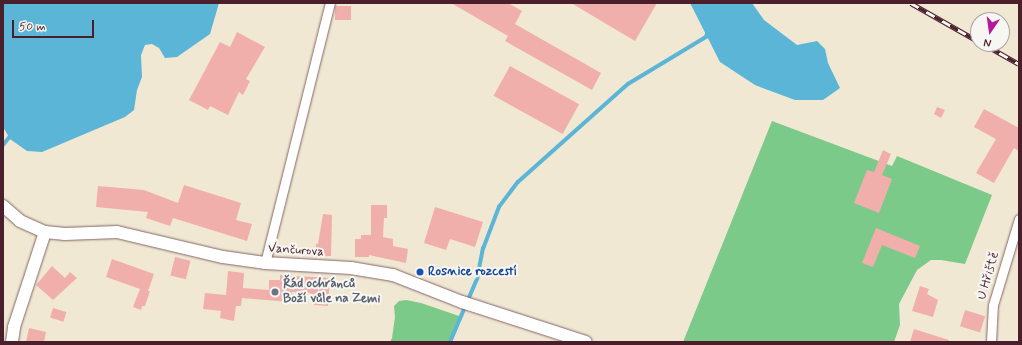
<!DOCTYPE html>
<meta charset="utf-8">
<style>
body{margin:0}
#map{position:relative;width:1022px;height:345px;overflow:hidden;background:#f0e8d3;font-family:Mynerve,sans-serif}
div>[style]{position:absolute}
.green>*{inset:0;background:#7cca89}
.water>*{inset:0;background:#5ab5d7}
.stream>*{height:3.5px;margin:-1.75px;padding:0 1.75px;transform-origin:1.75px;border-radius:1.75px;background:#5ab5d7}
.building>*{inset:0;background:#f1afac;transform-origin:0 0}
.roads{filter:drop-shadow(0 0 1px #846566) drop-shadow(0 0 1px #846566)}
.minor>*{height:9px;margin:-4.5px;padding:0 4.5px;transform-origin:4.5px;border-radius:4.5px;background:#fff}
.tertiary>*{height:12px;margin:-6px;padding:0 6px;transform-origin:6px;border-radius:6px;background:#fff}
.rail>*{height:4.5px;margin-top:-2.25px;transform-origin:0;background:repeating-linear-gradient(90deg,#f6f6f2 0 9px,#4a1f2b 0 18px);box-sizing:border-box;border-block:1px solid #4a1f2b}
.dots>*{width:11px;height:11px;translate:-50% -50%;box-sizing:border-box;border:2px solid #f6f6f2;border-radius:50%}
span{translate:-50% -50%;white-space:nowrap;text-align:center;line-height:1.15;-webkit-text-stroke:4px #f6f6f2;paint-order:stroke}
.street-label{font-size:13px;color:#4a1f2b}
.transit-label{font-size:13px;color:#164399;font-weight:700}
.left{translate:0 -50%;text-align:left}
.worship-label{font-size:13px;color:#5b616d;font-weight:700}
.frame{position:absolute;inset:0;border:4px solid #4a1f2b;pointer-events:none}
.north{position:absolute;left:970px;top:12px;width:40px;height:40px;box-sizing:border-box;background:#f6f6f2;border:1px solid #b1a0a2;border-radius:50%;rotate:193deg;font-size:11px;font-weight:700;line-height:16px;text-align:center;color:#4a1f2b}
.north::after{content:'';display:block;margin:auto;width:14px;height:18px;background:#b5179e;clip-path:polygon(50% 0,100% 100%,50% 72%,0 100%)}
.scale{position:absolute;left:12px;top:20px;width:82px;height:18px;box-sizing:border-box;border:2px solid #4a1f2b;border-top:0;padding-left:5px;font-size:12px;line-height:14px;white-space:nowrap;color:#4a1f2b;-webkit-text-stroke:3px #f6f6f2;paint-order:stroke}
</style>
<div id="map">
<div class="green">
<i style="clip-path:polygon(772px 121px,892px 166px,897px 156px,992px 195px,965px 264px,941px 260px,931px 260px,917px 270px,899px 304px,900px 325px,894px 342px,683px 342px)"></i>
<i style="clip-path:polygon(406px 300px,421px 303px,462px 317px,452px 342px,390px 342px,392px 338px,395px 317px,394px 306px,399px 301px)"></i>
</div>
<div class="water">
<i style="clip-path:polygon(3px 3px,219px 3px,210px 34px,177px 57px,165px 58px,159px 48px,152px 44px,145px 45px,141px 55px,142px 77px,137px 90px,134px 110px,125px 117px,42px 152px,27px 151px,10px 139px,3px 127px)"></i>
<i style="clip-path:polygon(690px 3px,752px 3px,764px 20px,797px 45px,817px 41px,825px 49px,828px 63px,840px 88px,823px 100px,795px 100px,755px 85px,720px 62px)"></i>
</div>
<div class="stream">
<i style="left:3px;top:145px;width:13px;rotate:-51deg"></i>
<i style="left:450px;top:342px;width:69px;rotate:-66.8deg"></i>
<i style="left:477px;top:279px;width:31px;rotate:-79deg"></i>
<i style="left:483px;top:249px;width:45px;rotate:-69.1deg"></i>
<i style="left:499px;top:207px;width:31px;rotate:-53deg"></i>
<i style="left:518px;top:182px;width:147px;rotate:-41.7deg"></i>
<i style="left:628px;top:84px;width:91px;rotate:-31.1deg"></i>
<i style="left:706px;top:37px;width:3px;rotate:-72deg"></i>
</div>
<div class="building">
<i style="clip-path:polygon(451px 3px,508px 3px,522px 11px,515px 24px,601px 73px,592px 90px,505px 41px,508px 36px)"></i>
<i style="clip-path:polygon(571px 3px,657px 3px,635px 41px)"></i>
<i style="left:335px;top:6px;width:16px;height:14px"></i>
<i style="clip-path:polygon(237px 32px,265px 47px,246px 79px,250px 81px,243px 95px,239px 92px,228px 115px,210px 106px,208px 110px,189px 100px,220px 42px,230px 47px)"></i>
<i style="left:510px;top:66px;width:79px;height:34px;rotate:29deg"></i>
<i style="clip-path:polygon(937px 107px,945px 110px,941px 118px,934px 114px)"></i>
<i style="clip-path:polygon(984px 109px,1019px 128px,1019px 151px,1014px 148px,994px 183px,976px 173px,996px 139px,974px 127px)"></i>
<i style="clip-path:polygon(883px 150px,891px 154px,882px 175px,892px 179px,879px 213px,854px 203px,867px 170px,874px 172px)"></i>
<i style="clip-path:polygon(184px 185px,241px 203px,236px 220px,252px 224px,247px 241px,173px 218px,170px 226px,146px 218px,148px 212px,96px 207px,98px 186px,144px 190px,178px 203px)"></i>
<i style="clip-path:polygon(371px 205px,387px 205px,387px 218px,384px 218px,383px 237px,393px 239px,393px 246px,408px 249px,406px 263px,369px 255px,369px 257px,355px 257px,355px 239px,361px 239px,361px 235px,371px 235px)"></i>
<i style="clip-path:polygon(435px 207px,483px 222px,475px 247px,450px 239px,446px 250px,424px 243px)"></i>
<i style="clip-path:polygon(323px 214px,332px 215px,331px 256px,316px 256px,316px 244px,318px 244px)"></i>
<i style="clip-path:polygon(876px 228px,920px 246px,915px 258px,882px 245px,873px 267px,862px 263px)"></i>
<i style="left:175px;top:257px;width:16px;height:19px;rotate:14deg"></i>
<i style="clip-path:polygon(112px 259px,154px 274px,148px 291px,150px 291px,145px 306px,142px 306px,141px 310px,133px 307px,140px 289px,106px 277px)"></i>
<i style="clip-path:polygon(52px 266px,65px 278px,70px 272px,77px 278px,53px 300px,36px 285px)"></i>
<i style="clip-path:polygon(228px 271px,244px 273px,243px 288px,269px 290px,269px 280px,280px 280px,280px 275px,330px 278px,328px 306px,314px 305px,314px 295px,309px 293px,292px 292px,291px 302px,242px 298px,241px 306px,236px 306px,234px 321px,220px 318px,221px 311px,203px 309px,205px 293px,226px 295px)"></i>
<i style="clip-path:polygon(920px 286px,929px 289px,927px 294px,938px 300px,933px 317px,912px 311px)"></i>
<i style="left:53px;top:308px;width:14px;height:10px;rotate:17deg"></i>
<i style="left:965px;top:310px;width:21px;height:17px;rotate:17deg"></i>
<i style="clip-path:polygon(29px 328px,46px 332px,44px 342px,26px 342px)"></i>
<i style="clip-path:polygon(914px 329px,949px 340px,948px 342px,910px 342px)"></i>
</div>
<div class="roads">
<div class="minor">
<i style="left:265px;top:263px;width:268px;rotate:-76deg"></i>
<i style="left:991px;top:342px;width:37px;rotate:-87deg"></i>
<i style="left:993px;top:305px;width:90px;rotate:-73.2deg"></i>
</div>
<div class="tertiary">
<i style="left:3px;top:206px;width:23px;rotate:41deg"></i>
<i style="left:20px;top:221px;width:27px;rotate:24deg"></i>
<i style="left:45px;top:232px;width:20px;rotate:6deg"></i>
<i style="left:65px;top:234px;width:52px;rotate:-2.2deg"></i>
<i style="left:117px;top:232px;width:109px;rotate:13.3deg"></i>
<i style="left:223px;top:257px;width:42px;rotate:8.1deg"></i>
<i style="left:265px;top:263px;width:86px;rotate:3.3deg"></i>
<i style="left:351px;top:268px;width:43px;rotate:9.5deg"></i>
<i style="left:393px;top:275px;width:74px;rotate:21.4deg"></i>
<i style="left:462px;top:302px;width:130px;rotate:17.9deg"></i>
<i style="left:12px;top:342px;width:15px;rotate:-82deg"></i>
<i style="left:14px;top:327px;width:100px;rotate:-71.9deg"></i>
</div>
</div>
<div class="rail">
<i style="left:911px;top:3px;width:77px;rotate:29.6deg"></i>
<i style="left:984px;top:44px;width:40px;rotate:29.7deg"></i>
</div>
<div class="dots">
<i style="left:420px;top:272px;background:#1a4fb4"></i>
<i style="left:275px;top:292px;background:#6b7280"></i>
</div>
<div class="street-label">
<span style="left:296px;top:251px;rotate:4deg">Vančurova</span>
<span style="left:989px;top:276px;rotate:-74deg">U Hřiště</span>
</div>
<div class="transit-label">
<span class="left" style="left:428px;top:272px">Rosnice rozcestí</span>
</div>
<div class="worship-label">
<span class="left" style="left:283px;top:292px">Řád ochránců<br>Boží vůle na Zemi</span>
</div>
<div class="frame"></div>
<div class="north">N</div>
<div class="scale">50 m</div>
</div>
